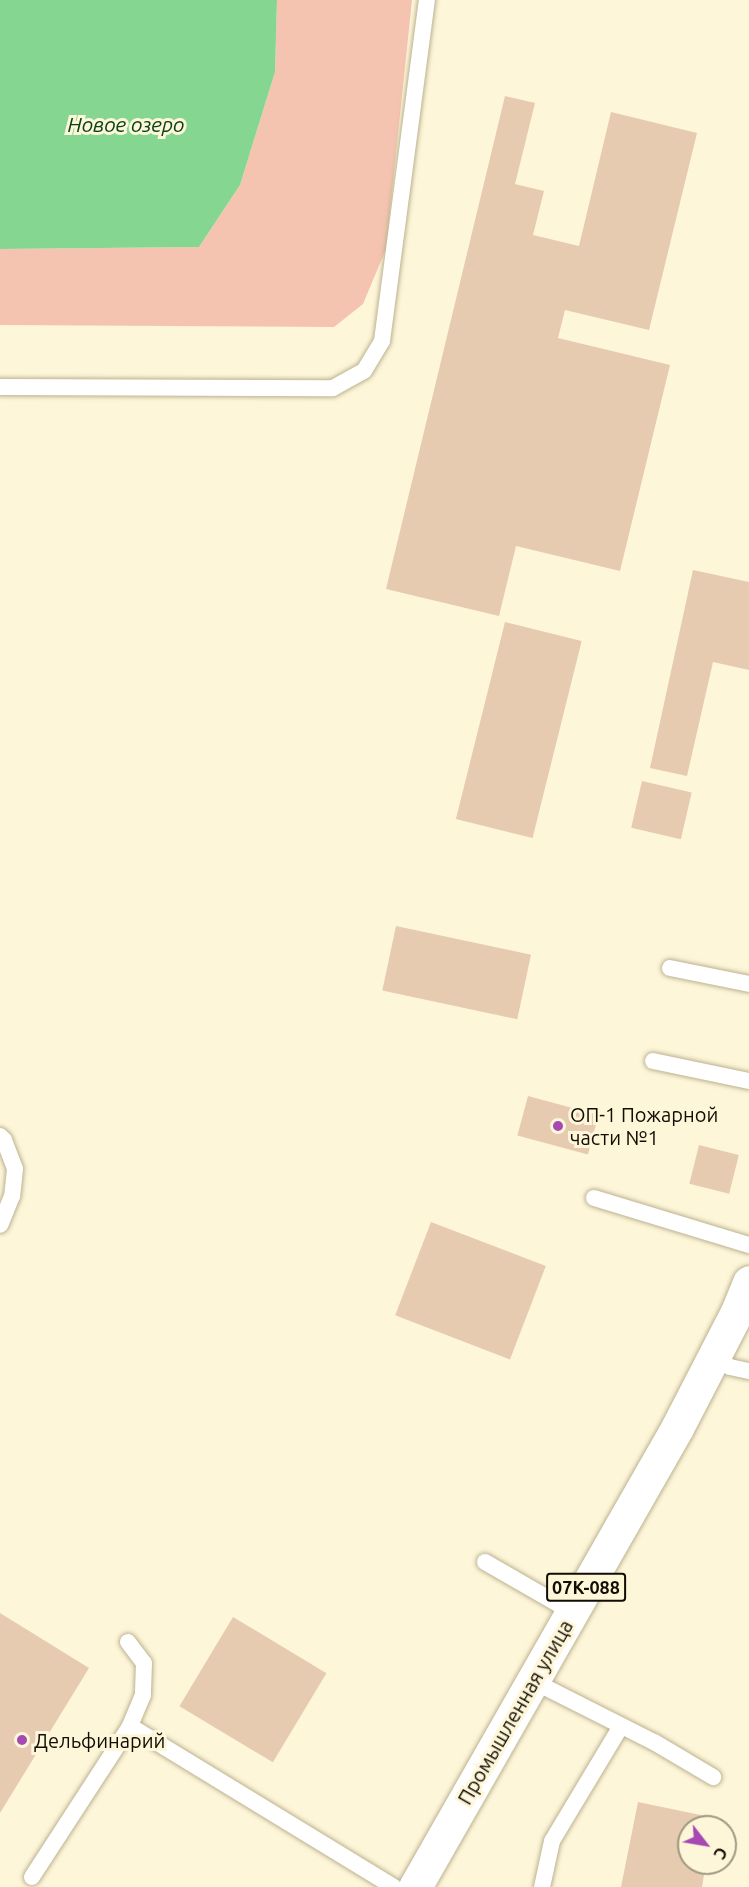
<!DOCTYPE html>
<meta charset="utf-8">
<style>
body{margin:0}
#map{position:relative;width:749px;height:1887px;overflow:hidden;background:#fef6d9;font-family:Ubuntu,sans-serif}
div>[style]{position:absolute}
.green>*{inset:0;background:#f5c4b1}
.water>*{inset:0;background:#85d690}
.building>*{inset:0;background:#e6cbb0;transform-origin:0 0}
.roads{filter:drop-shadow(0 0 2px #bbb290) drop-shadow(0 0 2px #bbb290)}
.service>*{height:16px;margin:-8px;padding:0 8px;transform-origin:8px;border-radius:8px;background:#fff}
.primary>*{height:33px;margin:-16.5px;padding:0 16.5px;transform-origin:16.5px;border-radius:16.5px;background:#fff}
.dots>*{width:16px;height:16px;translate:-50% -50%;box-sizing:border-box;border:3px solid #fef6d9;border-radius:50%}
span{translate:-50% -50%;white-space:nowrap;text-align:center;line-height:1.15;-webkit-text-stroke:6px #fef6d9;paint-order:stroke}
.shield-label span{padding:2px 4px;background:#fef6d9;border:2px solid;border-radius:4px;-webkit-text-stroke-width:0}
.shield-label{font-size:18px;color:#110d03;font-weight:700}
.poi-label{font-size:20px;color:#110d03}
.left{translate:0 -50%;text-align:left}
.street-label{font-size:20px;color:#110d03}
.water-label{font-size:21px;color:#054317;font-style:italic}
.north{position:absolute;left:677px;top:1815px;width:60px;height:60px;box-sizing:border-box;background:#fef6d9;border:2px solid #9f9983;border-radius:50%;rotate:121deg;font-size:16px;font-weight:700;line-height:24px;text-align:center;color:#110d03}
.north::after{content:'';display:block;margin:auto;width:21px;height:27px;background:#a649b2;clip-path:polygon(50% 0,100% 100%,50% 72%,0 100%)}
</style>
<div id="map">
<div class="green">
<i style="clip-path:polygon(277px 0,412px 0,386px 249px,363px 304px,334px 327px,0 325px,0 249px,199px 247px,240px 185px,275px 72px)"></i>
</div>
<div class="water">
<i style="clip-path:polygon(0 0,277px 0,275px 72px,240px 185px,199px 247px,0 249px)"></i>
</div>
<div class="building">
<i style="clip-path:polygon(505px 96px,535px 103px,515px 184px,544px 191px,533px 235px,579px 246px,611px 112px,697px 133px,649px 330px,565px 310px,558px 338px,670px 365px,620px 571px,516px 546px,499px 616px,386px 589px)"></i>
<i style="clip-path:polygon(693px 570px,749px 582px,749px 670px,713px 662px,687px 776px,650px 768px)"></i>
<i style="left:505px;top:622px;width:79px;height:203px;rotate:14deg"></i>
<i style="left:642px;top:781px;width:51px;height:48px;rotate:13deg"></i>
<i style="left:396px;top:926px;width:138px;height:66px;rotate:12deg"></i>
<i style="left:528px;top:1096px;width:73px;height:41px;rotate:15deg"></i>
<i style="left:699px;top:1145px;width:41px;height:40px;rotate:14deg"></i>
<i style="left:431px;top:1222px;width:123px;height:100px;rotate:21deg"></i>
<i style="clip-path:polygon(0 1613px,89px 1668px,0 1813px)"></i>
<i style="left:233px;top:1617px;width:109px;height:104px;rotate:31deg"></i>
<i style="clip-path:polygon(638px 1802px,715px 1818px,714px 1827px,689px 1827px,689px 1863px,706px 1863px,702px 1887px,621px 1887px)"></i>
</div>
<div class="roads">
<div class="service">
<i style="left:0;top:387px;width:333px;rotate:0.2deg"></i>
<i style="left:333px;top:388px;width:35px;rotate:-29deg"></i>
<i style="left:364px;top:371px;width:35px;rotate:-59deg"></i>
<i style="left:382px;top:341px;width:344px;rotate:-82.5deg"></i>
<i style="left:670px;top:968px;width:81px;rotate:11.4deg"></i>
<i style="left:653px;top:1061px;width:98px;rotate:11.8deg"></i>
<i style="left:0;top:1136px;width:6px;rotate:45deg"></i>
<i style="left:4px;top:1140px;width:31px;rotate:69deg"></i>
<i style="left:15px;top:1169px;width:27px;rotate:96deg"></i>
<i style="left:12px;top:1196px;width:31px;rotate:112deg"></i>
<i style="left:594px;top:1198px;width:162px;rotate:16.9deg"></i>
<i style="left:714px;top:1357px;width:19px;rotate:32deg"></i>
<i style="left:730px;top:1367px;width:19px;rotate:12deg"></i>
<i style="left:485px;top:1562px;width:100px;rotate:29.9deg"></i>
<i style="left:128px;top:1642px;width:26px;rotate:53deg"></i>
<i style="left:144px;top:1663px;width:32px;rotate:92deg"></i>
<i style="left:143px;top:1695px;width:34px;rotate:113deg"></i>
<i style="left:533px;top:1681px;width:136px;rotate:26.8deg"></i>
<i style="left:654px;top:1742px;width:69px;rotate:30.7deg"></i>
<i style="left:32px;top:1877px;width:180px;rotate:-57deg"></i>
<i style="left:130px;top:1726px;width:309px;rotate:31.4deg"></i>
<i style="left:542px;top:1887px;width:47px;rotate:-77.7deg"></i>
<i style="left:552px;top:1841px;width:134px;rotate:-59deg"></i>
</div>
<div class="primary">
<i style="left:415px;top:1887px;width:529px;rotate:-60.28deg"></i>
<i style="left:677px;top:1428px;width:131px;rotate:-62.7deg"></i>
<i style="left:737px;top:1312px;width:32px;rotate:-68deg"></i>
</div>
</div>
<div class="dots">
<i style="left:558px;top:1126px;background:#a649b2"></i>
<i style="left:22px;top:1740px;background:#a649b2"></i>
</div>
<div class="shield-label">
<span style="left:586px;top:1587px">07К-088</span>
</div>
<div class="poi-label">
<span class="left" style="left:570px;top:1126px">ОП-1 Пожарной<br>части №1</span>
<span class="left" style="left:34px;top:1740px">Дельфинарий</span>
</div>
<div class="street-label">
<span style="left:515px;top:1712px;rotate:-60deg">Промышленная улица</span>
</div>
<div class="water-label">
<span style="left:126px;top:124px">Новое озеро</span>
</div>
<div class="north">С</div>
</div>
